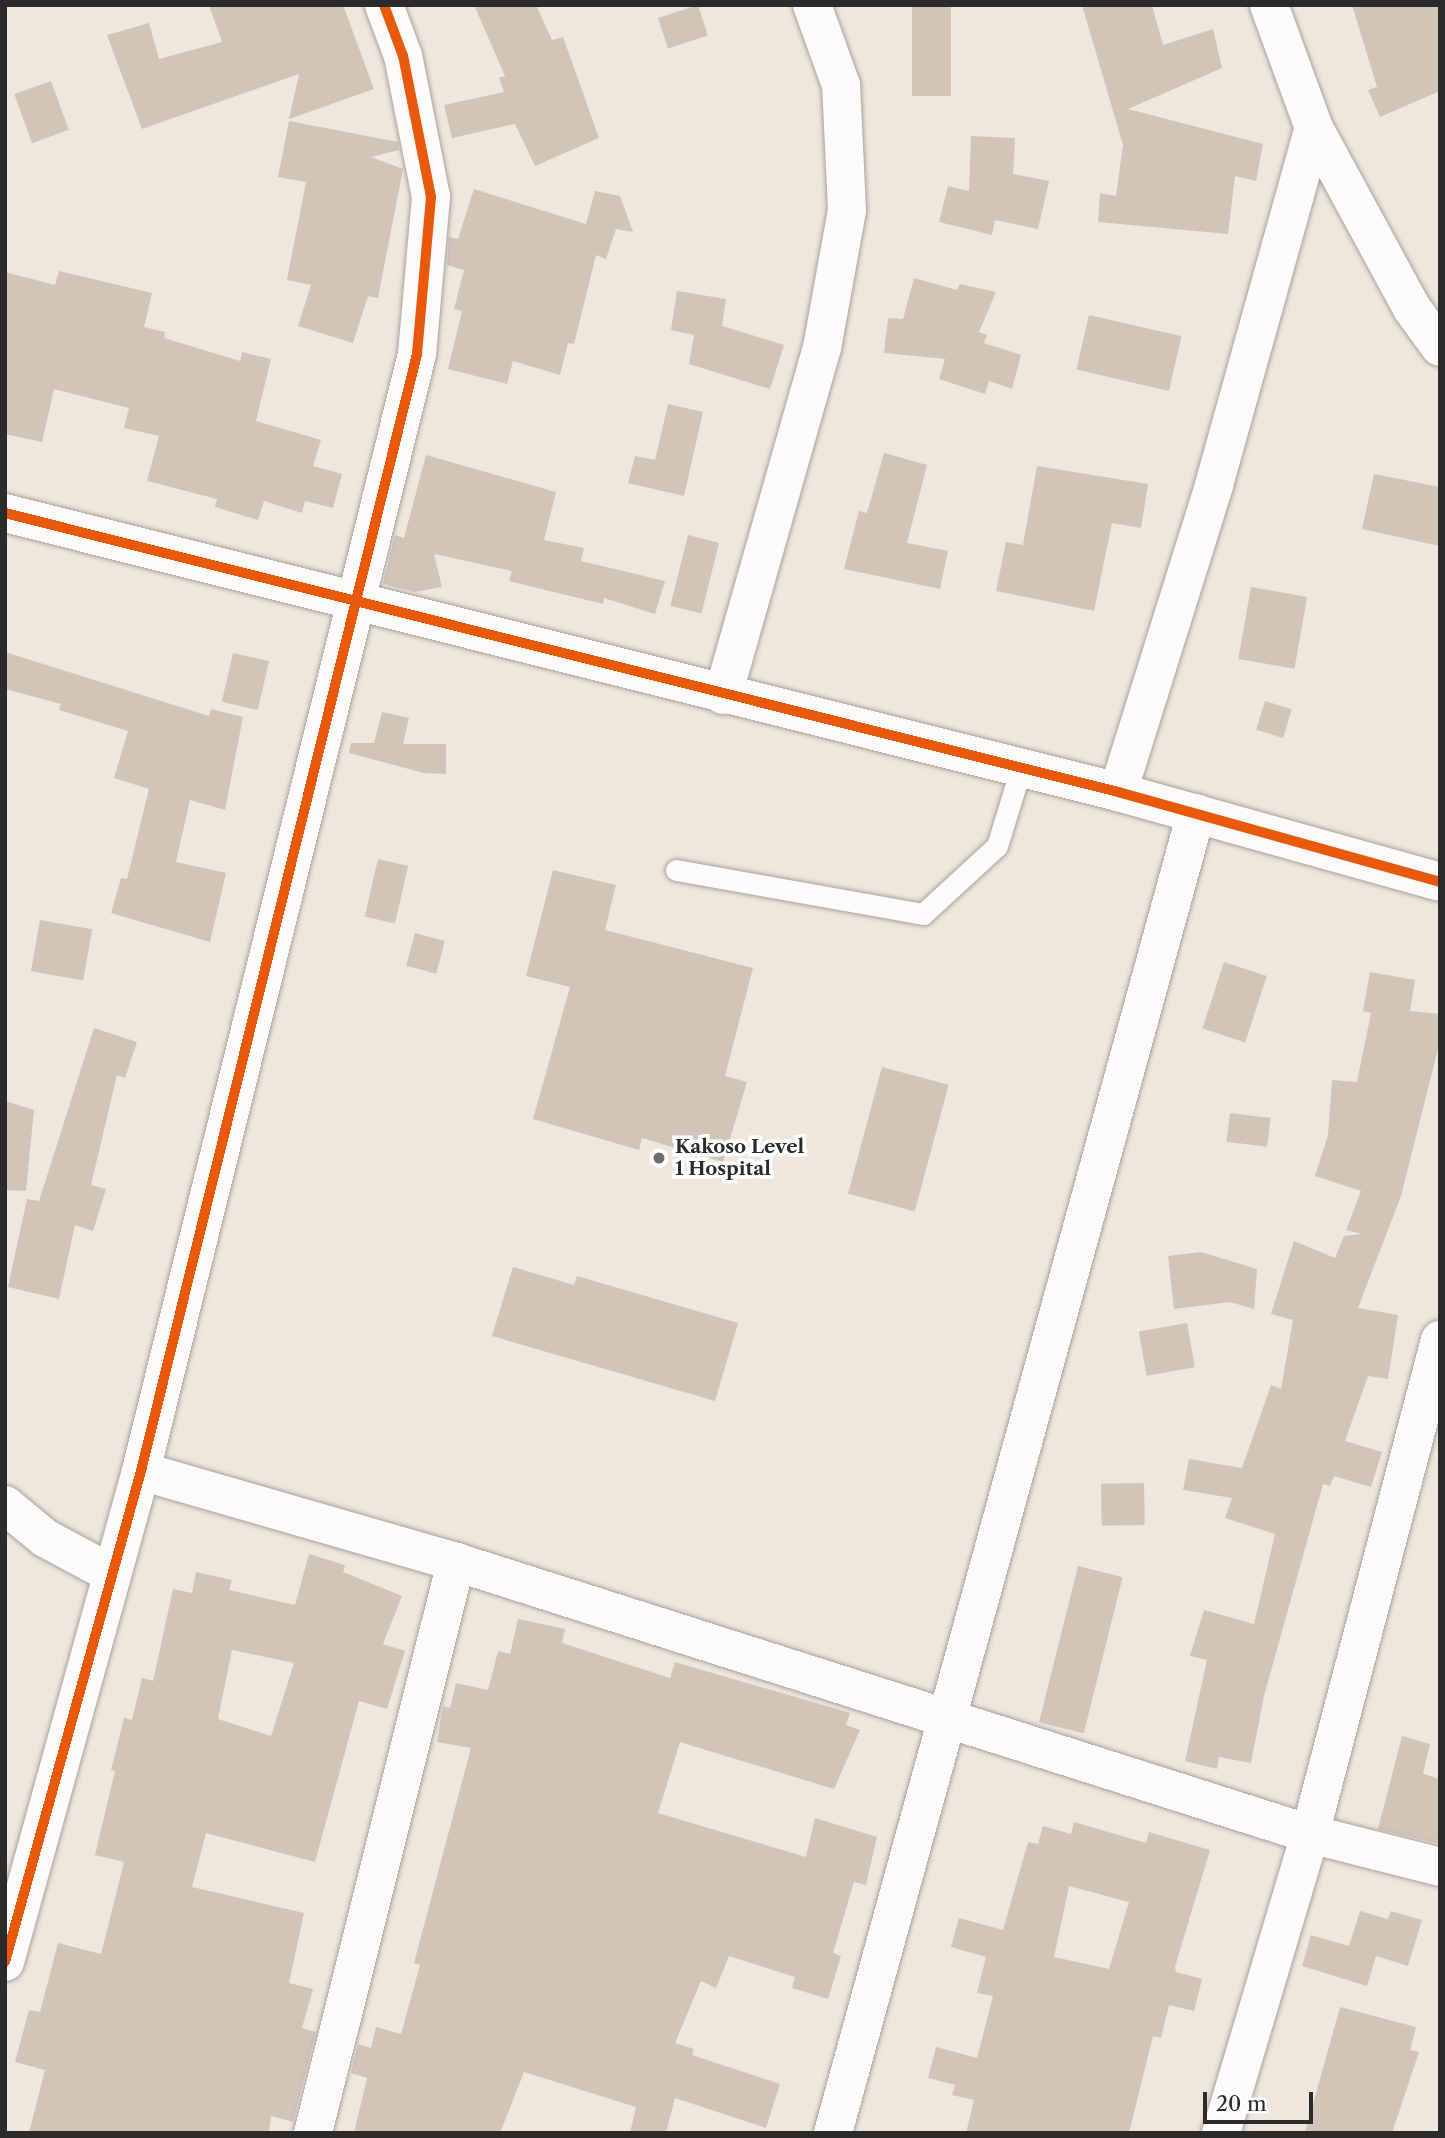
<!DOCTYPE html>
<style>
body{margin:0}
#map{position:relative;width:1445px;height:2138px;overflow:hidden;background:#ede7dc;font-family:"Libre Caslon Text",serif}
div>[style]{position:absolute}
.building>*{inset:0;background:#d1c5b8;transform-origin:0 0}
.roads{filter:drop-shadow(0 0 2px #a7a39d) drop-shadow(0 0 2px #a7a39d)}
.service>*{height:21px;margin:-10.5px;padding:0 10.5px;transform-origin:10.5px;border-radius:10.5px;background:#fcfbfa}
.minor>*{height:38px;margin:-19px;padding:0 19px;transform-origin:19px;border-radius:19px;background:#fcfbfa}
.cycleway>*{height:10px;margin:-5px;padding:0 5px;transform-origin:5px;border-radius:5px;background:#e8590c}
.dots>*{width:19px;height:19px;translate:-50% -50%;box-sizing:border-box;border:4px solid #fff;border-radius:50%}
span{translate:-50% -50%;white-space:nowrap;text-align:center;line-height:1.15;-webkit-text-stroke:7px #fff;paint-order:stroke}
.poi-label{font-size:19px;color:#2b2b2b;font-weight:700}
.left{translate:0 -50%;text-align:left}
.frame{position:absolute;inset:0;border:7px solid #2b2b2b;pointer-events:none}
.scale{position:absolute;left:1203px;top:2092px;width:110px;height:32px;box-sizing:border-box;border:4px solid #2b2b2b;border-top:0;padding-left:9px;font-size:21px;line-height:24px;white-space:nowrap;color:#2b2b2b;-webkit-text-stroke:5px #fff;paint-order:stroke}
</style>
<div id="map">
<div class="building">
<i style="clip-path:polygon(209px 5px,343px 5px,374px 89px,289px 119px,299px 74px,142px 129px,107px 35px,149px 23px,159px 59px,222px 42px)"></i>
<i style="clip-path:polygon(474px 5px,536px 5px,552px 40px,563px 37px,599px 138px,535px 166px,515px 124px,452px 138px,444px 105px,504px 92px,499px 78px,505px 76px)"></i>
<i style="left:698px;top:5px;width:32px;height:42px;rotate:72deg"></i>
<i style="left:912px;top:5px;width:39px;height:91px"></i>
<i style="clip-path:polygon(1082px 5px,1152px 5px,1163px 45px,1213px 29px,1222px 68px,1128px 109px,1263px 144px,1256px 181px,1235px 176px,1228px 234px,1098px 222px,1100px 193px,1116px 196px,1123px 145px)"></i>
<i style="clip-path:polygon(1352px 5px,1440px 5px,1440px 91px,1380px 117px,1368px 90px,1377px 87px)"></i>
<i style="left:51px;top:81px;width:52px;height:39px;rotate:70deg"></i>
<i style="clip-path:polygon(289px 121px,398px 142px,399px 150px,371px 157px,403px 169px,378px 298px,368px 296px,353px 343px,298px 326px,311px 285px,287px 280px,306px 182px,278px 177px)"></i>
<i style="clip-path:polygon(971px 136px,1015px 138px,1013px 174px,1049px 181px,1038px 229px,995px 220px,992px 235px,939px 222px,948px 186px,969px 191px)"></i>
<i style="clip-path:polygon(474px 189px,586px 224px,595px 191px,620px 196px,633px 232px,616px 229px,606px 259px,596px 255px,574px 344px,568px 343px,560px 375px,513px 361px,507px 384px,448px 369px,462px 311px,454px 309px,464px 270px,447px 265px,449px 237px,458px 239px)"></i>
<i style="clip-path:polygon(59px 271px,152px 293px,144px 327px,165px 332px,164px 338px,240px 361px,242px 352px,271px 359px,256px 421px,321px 440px,313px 466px,342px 474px,333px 508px,305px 501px,302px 513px,264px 501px,258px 520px,215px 507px,217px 499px,147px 481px,159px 436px,124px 428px,129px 408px,54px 389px,42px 442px,5px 434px,5px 272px,55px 285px)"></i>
<i style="clip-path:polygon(914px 278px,957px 290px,960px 284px,996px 292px,979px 332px,987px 335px,984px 343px,1021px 355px,1012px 389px,989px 381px,985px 394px,939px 379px,945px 359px,884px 353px,888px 318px,903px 319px)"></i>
<i style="clip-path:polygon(677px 291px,726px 299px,722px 326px,784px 345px,770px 389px,689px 364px,694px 335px,671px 330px)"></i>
<i style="left:1089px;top:315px;width:95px;height:56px;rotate:13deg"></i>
<i style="clip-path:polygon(668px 404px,703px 412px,684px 496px,628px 483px,635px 456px,655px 460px)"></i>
<i style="clip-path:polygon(884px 453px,927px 465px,907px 543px,948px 551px,940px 589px,844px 569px,859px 511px,867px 513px)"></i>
<i style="clip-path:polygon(426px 455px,556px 492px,544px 540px,584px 548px,581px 561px,665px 581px,655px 614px,604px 598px,603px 604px,509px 581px,512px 571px,434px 554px,442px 587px,415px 592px,383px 584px,395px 535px,404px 538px)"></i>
<i style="clip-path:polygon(1037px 466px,1148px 484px,1141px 528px,1112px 523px,1094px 611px,996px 591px,1006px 542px,1023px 545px)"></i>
<i style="clip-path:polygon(1374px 474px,1440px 487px,1440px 546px,1362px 529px)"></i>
<i style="left:688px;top:535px;width:32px;height:73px;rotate:14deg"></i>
<i style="left:1251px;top:587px;width:57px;height:73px;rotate:10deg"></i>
<i style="clip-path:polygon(5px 652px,209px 716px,211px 709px,243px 717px,225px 810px,190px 800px,176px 862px,226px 873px,210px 942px,111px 913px,121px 878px,127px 879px,149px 789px,114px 778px,128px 731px,59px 710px,61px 704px,5px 689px)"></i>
<i style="left:233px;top:653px;width:37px;height:50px;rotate:13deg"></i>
<i style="left:1265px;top:701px;width:28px;height:30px;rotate:17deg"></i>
<i style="clip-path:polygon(382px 712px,409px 718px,403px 744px,446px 744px,446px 774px,424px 773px,349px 753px,351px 743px,374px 743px)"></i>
<i style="left:378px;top:859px;width:31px;height:59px;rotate:13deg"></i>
<i style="clip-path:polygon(553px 870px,616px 885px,605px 930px,753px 968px,725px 1076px,747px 1082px,723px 1162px,642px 1138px,639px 1150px,533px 1119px,570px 987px,526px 976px)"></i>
<i style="left:40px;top:920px;width:53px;height:52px;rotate:10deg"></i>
<i style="left:415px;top:933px;width:31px;height:34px;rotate:15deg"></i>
<i style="left:1224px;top:962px;width:45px;height:70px;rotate:18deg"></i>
<i style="clip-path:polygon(1370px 972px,1415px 980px,1410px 1011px,1440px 1014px,1440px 1041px,1401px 1196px,1358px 1308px,1398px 1315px,1388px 1379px,1368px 1376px,1345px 1441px,1382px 1452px,1371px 1487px,1334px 1476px,1330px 1486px,1323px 1484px,1264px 1696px,1251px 1763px,1219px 1757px,1217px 1769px,1185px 1761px,1207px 1660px,1190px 1656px,1204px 1610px,1254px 1624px,1275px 1534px,1225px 1518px,1232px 1498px,1183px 1490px,1189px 1459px,1242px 1468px,1271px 1385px,1281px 1389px,1293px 1320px,1271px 1314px,1294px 1241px,1335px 1258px,1344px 1236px,1362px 1234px,1346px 1230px,1361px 1191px,1315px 1176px,1328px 1135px,1332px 1080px,1357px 1082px,1371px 1013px,1363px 1011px)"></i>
<i style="clip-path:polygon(94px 1028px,137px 1042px,125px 1078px,117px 1075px,91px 1185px,106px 1189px,93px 1231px,75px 1225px,59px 1299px,8px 1287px,27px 1199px,39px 1201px)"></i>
<i style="left:882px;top:1067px;width:69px;height:131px;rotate:15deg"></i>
<i style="clip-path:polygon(5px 1101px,34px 1110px,26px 1191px,5px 1190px)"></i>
<i style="left:1230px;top:1113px;width:41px;height:29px;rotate:7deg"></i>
<i style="clip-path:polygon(1201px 1252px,1257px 1269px,1254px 1309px,1230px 1302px,1174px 1309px,1168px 1256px)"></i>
<i style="clip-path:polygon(513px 1267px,574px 1285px,577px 1276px,738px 1323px,715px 1401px,492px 1336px)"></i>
<i style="left:1187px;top:1323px;width:45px;height:49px;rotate:80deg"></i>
<i style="left:1144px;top:1483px;width:42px;height:43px;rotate:89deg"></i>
<i style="clip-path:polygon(evenodd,309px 1554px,345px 1565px,343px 1572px,402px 1596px,383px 1644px,405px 1651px,387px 1709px,359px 1701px,315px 1862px,206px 1833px,192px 1887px,304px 1913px,289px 1983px,313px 1989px,302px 2028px,316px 2032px,293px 2122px,271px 2116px,269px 2133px,29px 2133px,45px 2070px,15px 2062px,29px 2010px,40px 2012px,58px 1943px,101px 1954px,124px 1862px,95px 1855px,115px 1771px,111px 1770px,124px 1718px,132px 1720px,142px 1678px,153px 1681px,173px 1589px,192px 1593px,196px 1572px,232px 1580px,229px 1590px,295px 1605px,309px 1554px,232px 1650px,294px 1663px,271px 1736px,218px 1719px,232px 1650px)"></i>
<i style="left:1078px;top:1566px;width:46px;height:161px;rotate:14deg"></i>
<i style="clip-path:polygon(518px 1619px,565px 1629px,562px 1643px,670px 1678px,675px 1662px,850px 1713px,846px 1725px,860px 1730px,834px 1789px,680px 1742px,658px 1813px,806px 1857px,815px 1818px,877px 1837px,866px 1885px,854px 1882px,833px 1953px,841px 1956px,828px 1999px,792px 1988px,795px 1977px,729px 1956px,716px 1988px,701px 1981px,675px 2043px,694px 2049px,692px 2055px,780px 2084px,766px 2128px,675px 2098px,666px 2133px,630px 2133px,636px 2107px,524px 2072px,500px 2133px,354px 2133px,367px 2078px,351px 2073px,358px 2044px,371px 2048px,376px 2027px,401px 2034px,420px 1965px,414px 1963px,471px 1748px,437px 1742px,443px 1706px,450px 1708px,456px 1683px,488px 1690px,498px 1651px,510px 1654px)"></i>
<i style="clip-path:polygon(1402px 1736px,1430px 1744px,1423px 1774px,1440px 1779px,1440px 1844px,1378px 1829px)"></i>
<i style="clip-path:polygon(evenodd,1074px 1822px,1146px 1843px,1149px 1832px,1210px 1850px,1175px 1967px,1176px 1972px,1202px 1979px,1194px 2011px,1169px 2005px,1161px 2038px,1153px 2036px,1129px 2133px,966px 2133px,974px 2100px,952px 2095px,955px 2085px,928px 2078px,936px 2047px,977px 2058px,993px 1996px,977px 1993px,986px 1957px,951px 1947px,959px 1918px,1003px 1930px,1028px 1842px,1038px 1844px,1043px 1826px,1071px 1834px,1074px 1822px,1069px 1886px,1129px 1902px,1109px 1969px,1054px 1957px,1069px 1886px)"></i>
<i style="clip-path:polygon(1360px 1911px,1388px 1919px,1391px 1911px,1422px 1920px,1408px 1966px,1376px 1956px,1367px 1986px,1302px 1966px,1311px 1935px,1349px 1946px)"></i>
<i style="clip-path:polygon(1340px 2007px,1416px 2027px,1410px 2050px,1419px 2052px,1392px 2133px,1305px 2133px)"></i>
</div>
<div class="roads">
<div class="service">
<i style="left:676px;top:870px;width:251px;rotate:10.1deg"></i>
<i style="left:923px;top:914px;width:100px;rotate:-42.6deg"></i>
<i style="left:997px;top:846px;width:82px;rotate:-72.9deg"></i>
</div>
<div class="minor">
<i style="left:1314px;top:128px;width:204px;rotate:61.5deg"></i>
<i style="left:1411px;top:307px;width:49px;rotate:54.1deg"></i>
<i style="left:5px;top:513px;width:1147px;rotate:14.07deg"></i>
<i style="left:1118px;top:792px;width:334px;rotate:15.6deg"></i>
<i style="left:723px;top:695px;width:361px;rotate:-74.1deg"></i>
<i style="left:822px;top:348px;width:140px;rotate:-79.7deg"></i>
<i style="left:847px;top:210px;width:125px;rotate:-92.7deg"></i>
<i style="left:841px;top:85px;width:85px;rotate:-109.9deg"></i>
<i style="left:1118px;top:792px;width:322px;rotate:-72.6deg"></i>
<i style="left:1214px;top:485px;width:371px;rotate:-74.4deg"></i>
<i style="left:1314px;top:128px;width:131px;rotate:-110.1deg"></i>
<i style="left:141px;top:1471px;width:328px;rotate:16.1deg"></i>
<i style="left:456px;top:1562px;width:896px;rotate:17.67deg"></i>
<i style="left:1310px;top:1834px;width:134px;rotate:14.2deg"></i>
<i style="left:5px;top:1505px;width:52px;rotate:39.5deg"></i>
<i style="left:45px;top:1538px;width:74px;rotate:28.3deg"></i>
<i style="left:5px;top:1962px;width:509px;rotate:-74.52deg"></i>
<i style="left:141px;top:1471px;width:1151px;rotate:-76.12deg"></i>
<i style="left:417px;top:354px;width:158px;rotate:-84.9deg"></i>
<i style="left:431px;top:197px;width:144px;rotate:-101.2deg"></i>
<i style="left:403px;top:56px;width:54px;rotate:-110.4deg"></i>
<i style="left:313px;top:2133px;width:589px;rotate:-75.94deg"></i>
<i style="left:833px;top:2133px;width:1369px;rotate:-74.62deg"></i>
<i style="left:1221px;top:2133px;width:312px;rotate:-73.4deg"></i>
<i style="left:1310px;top:1834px;width:511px;rotate:-75.26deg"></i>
</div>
</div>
<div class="cycleway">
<i style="left:5px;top:513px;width:1147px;rotate:14.07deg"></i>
<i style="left:1118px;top:792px;width:334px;rotate:15.6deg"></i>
<i style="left:5px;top:1962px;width:509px;rotate:-74.52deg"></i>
<i style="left:141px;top:1471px;width:1151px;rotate:-76.12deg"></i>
<i style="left:417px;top:354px;width:158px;rotate:-84.9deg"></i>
<i style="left:431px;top:197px;width:144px;rotate:-101.2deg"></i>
<i style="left:403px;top:56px;width:54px;rotate:-110.4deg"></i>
</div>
<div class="dots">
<i style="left:659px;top:1158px;background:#6f6d69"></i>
</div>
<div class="poi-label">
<span class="left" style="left:675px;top:1158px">Kakoso Level<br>1 Hospital</span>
</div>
<div class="frame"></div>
<div class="scale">20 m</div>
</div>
